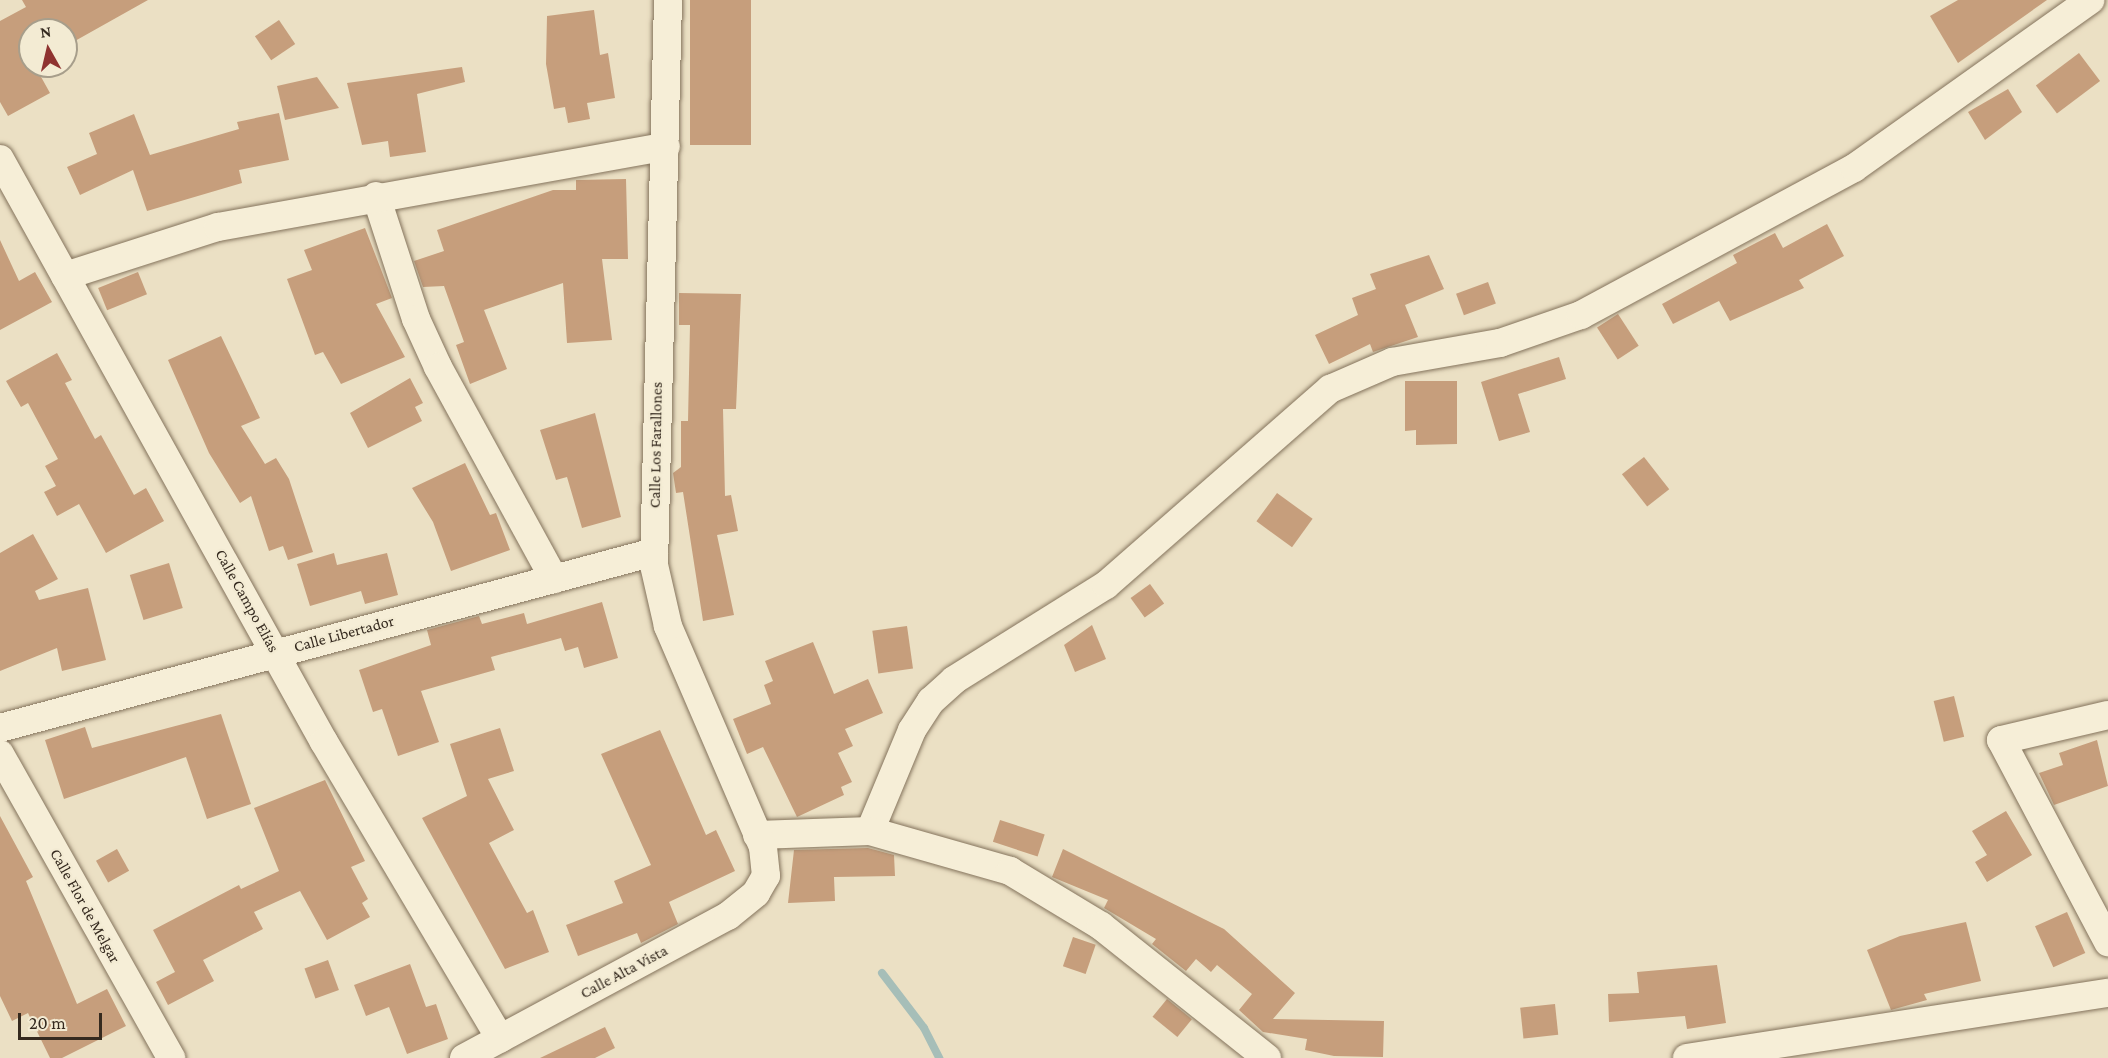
<!DOCTYPE html>
<meta charset="utf-8">
<style>
body{margin:0}
#map{position:relative;width:2108px;height:1058px;overflow:hidden;background:#ebe0c4;font-family:"Crimson Pro",serif}
div>[style]{position:absolute}
.stream>*{height:8px;margin:-4px;padding:0 4px;transform-origin:4px;border-radius:4px;background:#a6beb8}
.building>*{inset:0;background:#c69e7c;transform-origin:0 0}
.roads{filter:drop-shadow(0 0 2px #84735c) drop-shadow(0 0 2px #84735c)}
.minor>*{height:28px;margin:-14px;padding:0 14px;transform-origin:14px;border-radius:14px;background:#f6eed7}
span{translate:-50% -50%;white-space:nowrap;text-align:center;line-height:1.15;-webkit-text-stroke:4.5px #f3ebd3;paint-order:stroke}
.street-label{font-size:16px;color:#352a1f}
.north{position:absolute;left:18px;top:18px;width:60px;height:60px;box-sizing:border-box;background:#f3ebd3;border:2px solid #a79e8b;border-radius:50%;rotate:352deg;font-size:16px;font-weight:700;line-height:24px;text-align:center;color:#352a1f}
.north::after{content:'';display:block;margin:auto;width:21px;height:27px;background:#8f3330;clip-path:polygon(50% 0,100% 100%,50% 72%,0 100%)}
.scale{position:absolute;left:18px;top:1013px;width:84px;height:27px;box-sizing:border-box;border:3px solid #352a1f;border-top:0;padding-left:8px;font-size:18px;line-height:21px;white-space:nowrap;color:#352a1f;-webkit-text-stroke:4px #f3ebd3;paint-order:stroke}
</style>
<div id="map">
<div class="stream">
<i style="left:882px;top:973px;width:69px;rotate:52.6deg"></i>
<i style="left:924px;top:1028px;width:34px;rotate:63deg"></i>
</div>
<div class="building">
<i style="clip-path:polygon(22px 0,148px 0,66px 46px,66px 30px,30px 30px,30px 66px,35px 66px,50px 93px,8px 116px,0 102px,0 21px,26px 7px)"></i>
<i style="left:690px;top:0;width:61px;height:145px"></i>
<i style="clip-path:polygon(1958px 0,2047px 0,1958px 63px,1930px 16px)"></i>
<i style="clip-path:polygon(594px 10px,600px 55px,608px 53px,615px 98px,587px 103px,590px 119px,568px 123px,565px 107px,554px 109px,546px 64px,547px 16px)"></i>
<i style="left:279px;top:20px;width:29px;height:29px;rotate:56deg"></i>
<i style="left:2079px;top:53px;width:35px;height:54px;rotate:53deg"></i>
<i style="clip-path:polygon(462px 67px,465px 82px,417px 94px,426px 152px,390px 157px,388px 141px,362px 145px,347px 83px)"></i>
<i style="clip-path:polygon(317px 77px,339px 108px,285px 120px,277px 86px)"></i>
<i style="clip-path:polygon(2008px 89px,2022px 112px,1985px 140px,1968px 112px)"></i>
<i style="clip-path:polygon(279px 113px,289px 160px,239px 170px,242px 183px,147px 211px,133px 170px,80px 195px,67px 167px,97px 154px,89px 133px,134px 114px,150px 155px,239px 129px,237px 122px)"></i>
<i style="clip-path:polygon(626px 179px,628px 259px,602px 259px,612px 340px,567px 343px,563px 283px,484px 310px,507px 369px,470px 384px,456px 345px,464px 342px,444px 286px,423px 287px,414px 261px,444px 251px,437px 230px,553px 190px,576px 190px,576px 180px)"></i>
<i style="clip-path:polygon(1827px 224px,1844px 256px,1799px 280px,1804px 288px,1730px 321px,1719px 301px,1673px 324px,1662px 304px,1737px 263px,1733px 255px,1775px 233px,1783px 248px)"></i>
<i style="clip-path:polygon(365px 228px,392px 298px,376px 304px,405px 357px,341px 384px,323px 352px,315px 355px,287px 279px,312px 270px,304px 250px)"></i>
<i style="clip-path:polygon(0 240px,19px 281px,35px 272px,52px 302px,0 330px)"></i>
<i style="clip-path:polygon(1429px 255px,1444px 289px,1405px 305px,1418px 337px,1373px 352px,1370px 344px,1329px 364px,1315px 335px,1358px 315px,1352px 298px,1376px 289px,1370px 274px)"></i>
<i style="left:138px;top:272px;width:24px;height:43px;rotate:68deg"></i>
<i style="left:1488px;top:282px;width:23px;height:34px;rotate:70deg"></i>
<i style="clip-path:polygon(679px 293px,741px 294px,736px 409px,723px 409px,725px 496px,731px 495px,738px 531px,717px 535px,734px 615px,703px 621px,683px 492px,676px 493px,673px 473px,681px 467px,681px 421px,688px 421px,690px 325px,679px 325px)"></i>
<i style="left:1618px;top:314px;width:38px;height:25px;rotate:57deg"></i>
<i style="clip-path:polygon(221px 336px,260px 418px,241px 426px,265px 464px,276px 458px,289px 479px,313px 552px,288px 560px,283px 546px,269px 551px,251px 496px,240px 503px,209px 453px,168px 360px)"></i>
<i style="clip-path:polygon(57px 353px,72px 380px,65px 383px,95px 439px,101px 435px,134px 495px,146px 488px,164px 521px,106px 553px,79px 504px,57px 516px,44px 492px,56px 486px,45px 466px,58px 459px,28px 403px,21px 407px,6px 381px)"></i>
<i style="clip-path:polygon(1559px 357px,1566px 379px,1518px 394px,1530px 432px,1499px 441px,1481px 382px)"></i>
<i style="clip-path:polygon(410px 378px,423px 403px,415px 407px,422px 421px,368px 448px,350px 413px)"></i>
<i style="clip-path:polygon(1405px 381px,1457px 381px,1457px 444px,1416px 445px,1416px 430px,1405px 431px)"></i>
<i style="clip-path:polygon(595px 413px,621px 517px,582px 528px,567px 477px,556px 480px,540px 430px)"></i>
<i style="left:1644px;top:457px;width:41px;height:28px;rotate:52deg"></i>
<i style="clip-path:polygon(465px 463px,490px 515px,496px 513px,510px 550px,451px 571px,433px 522px,412px 488px)"></i>
<i style="left:1277px;top:493px;width:44px;height:35px;rotate:36deg"></i>
<i style="clip-path:polygon(33px 534px,58px 579px,35px 591px,39px 600px,88px 588px,106px 660px,62px 671px,57px 648px,0 671px,0 553px)"></i>
<i style="clip-path:polygon(334px 553px,337px 565px,387px 553px,398px 595px,365px 604px,361px 591px,310px 606px,297px 564px)"></i>
<i style="left:169px;top:563px;width:47px;height:41px;rotate:73deg"></i>
<i style="left:1150px;top:584px;width:24px;height:24px;rotate:54deg"></i>
<i style="clip-path:polygon(602px 602px,618px 658px,584px 668px,578px 647px,565px 651px,561px 638px,491px 657px,495px 670px,421px 691px,439px 742px,398px 756px,382px 709px,373px 712px,359px 670px,431px 645px,427px 630px,479px 616px,482px 624px,524px 613px,527px 624px)"></i>
<i style="clip-path:polygon(1092px 625px,1106px 659px,1075px 672px,1064px 645px)"></i>
<i style="left:907px;top:626px;width:43px;height:35px;rotate:82deg"></i>
<i style="clip-path:polygon(813px 642px,834px 694px,868px 679px,883px 713px,845px 729px,853px 746px,838px 753px,852px 782px,841px 787px,844px 795px,797px 817px,763px 747px,747px 754px,733px 719px,771px 704px,764px 685px,773px 681px,765px 661px)"></i>
<i style="left:1954px;top:696px;width:42px;height:21px;rotate:76deg"></i>
<i style="clip-path:polygon(221px 714px,251px 804px,207px 819px,186px 757px,64px 799px,45px 740px,85px 727px,92px 748px)"></i>
<i style="clip-path:polygon(500px 728px,514px 771px,488px 779px,514px 830px,489px 843px,527px 913px,533px 910px,549px 952px,505px 969px,422px 818px,467px 796px,450px 744px)"></i>
<i style="clip-path:polygon(660px 730px,706px 835px,716px 830px,735px 871px,669px 902px,678px 924px,641px 943px,637px 933px,578px 956px,566px 925px,623px 903px,614px 881px,651px 865px,601px 754px)"></i>
<i style="clip-path:polygon(2097px 740px,2108px 786px,2054px 805px,2039px 773px,2063px 765px,2059px 753px)"></i>
<i style="clip-path:polygon(325px 780px,365px 861px,351px 867px,368px 899px,362px 903px,370px 917px,327px 940px,300px 891px,254px 912px,263px 929px,203px 960px,214px 981px,168px 1005px,156px 982px,175px 972px,153px 930px,239px 885px,241px 889px,279px 871px,254px 808px)"></i>
<i style="clip-path:polygon(2006px 811px,2032px 855px,1987px 882px,1975px 862px,1987px 855px,1972px 831px)"></i>
<i style="clip-path:polygon(0 816px,33px 877px,26px 881px,77px 1004px,107px 989px,126px 1026px,62px 1058px,50px 1058px,28px 1013px,12px 1021px,0 996px)"></i>
<i style="left:1000px;top:820px;width:47px;height:23px;rotate:18deg"></i>
<i style="clip-path:polygon(868px 848px,894px 855px,895px 876px,834px 877px,835px 901px,788px 903px,794px 850px)"></i>
<i style="left:117px;top:849px;width:25px;height:24px;rotate:61deg"></i>
<i style="clip-path:polygon(1063px 849px,1224px 929px,1295px 993px,1273px 1019px,1384px 1021px,1383px 1057px,1334px 1056px,1305px 1050px,1307px 1039px,1263px 1032px,1239px 1010px,1252px 994px,1217px 965px,1211px 972px,1196px 959px,1186px 971px,1152px 944px,1156px 939px,1104px 908px,1108px 900px,1052px 877px)"></i>
<i style="left:2067px;top:912px;width:45px;height:35px;rotate:66deg"></i>
<i style="clip-path:polygon(1966px 922px,1981px 981px,1924px 994px,1927px 1000px,1891px 1010px,1867px 950px,1900px 936px)"></i>
<i style="left:1073px;top:937px;width:24px;height:31px;rotate:19deg"></i>
<i style="left:328px;top:960px;width:32px;height:25px;rotate:70deg"></i>
<i style="clip-path:polygon(410px 964px,426px 1007px,436px 1004px,448px 1039px,407px 1054px,389px 1007px,366px 1016px,354px 985px)"></i>
<i style="clip-path:polygon(1717px 965px,1726px 1023px,1687px 1029px,1685px 1016px,1609px 1022px,1608px 994px,1639px 993px,1637px 972px)"></i>
<i style="left:1167px;top:999px;width:32px;height:23px;rotate:39deg"></i>
<i style="left:1555px;top:1004px;width:31px;height:35px;rotate:84deg"></i>
<i style="clip-path:polygon(605px 1027px,615px 1048px,595px 1058px,540px 1058px)"></i>
</div>
<div class="roads">
<div class="minor">
<i style="left:0;top:159px;width:667px;rotate:60.94deg"></i>
<i style="left:324px;top:742px;width:345px;rotate:59.3deg"></i>
<i style="left:376px;top:196px;width:129px;rotate:72deg"></i>
<i style="left:416px;top:319px;width:53px;rotate:65.4deg"></i>
<i style="left:438px;top:367px;width:242px;rotate:61.3deg"></i>
<i style="left:65px;top:276px;width:161px;rotate:-17.8deg"></i>
<i style="left:218px;top:227px;width:455px;rotate:-10.2deg"></i>
<i style="left:2108px;top:715px;width:110px;rotate:166.8deg"></i>
<i style="left:2001px;top:740px;width:229px;rotate:62.1deg"></i>
<i style="left:0;top:728px;width:677px;rotate:-15.06deg"></i>
<i style="left:0;top:754px;width:349px;rotate:60.6deg"></i>
<i style="left:870px;top:831px;width:109px;rotate:-67.4deg"></i>
<i style="left:912px;top:730px;width:35px;rotate:-57deg"></i>
<i style="left:931px;top:701px;width:31px;rotate:-42deg"></i>
<i style="left:954px;top:680px;width:179px;rotate:-32deg"></i>
<i style="left:1106px;top:585px;width:298px;rotate:-41.2deg"></i>
<i style="left:1330px;top:389px;width:68px;rotate:-23.5deg"></i>
<i style="left:1392px;top:362px;width:110px;rotate:-10deg"></i>
<i style="left:1500px;top:343px;width:86px;rotate:-19.1deg"></i>
<i style="left:1581px;top:315px;width:310px;rotate:-28.3deg"></i>
<i style="left:1854px;top:168px;width:290px;rotate:-35.4deg"></i>
<i style="left:757px;top:835px;width:113px;rotate:-2deg"></i>
<i style="left:870px;top:831px;width:146px;rotate:15.9deg"></i>
<i style="left:1010px;top:871px;width:106px;rotate:31.1deg"></i>
<i style="left:1101px;top:926px;width:212px;rotate:38.5deg"></i>
<i style="left:464px;top:1058px;width:300px;rotate:-28.3deg"></i>
<i style="left:728px;top:916px;width:36px;rotate:-39deg"></i>
<i style="left:756px;top:893px;width:20px;rotate:-60deg"></i>
<i style="left:766px;top:876px;width:29px;rotate:-96deg"></i>
<i style="left:763px;top:847px;width:241px;rotate:-113.3deg"></i>
<i style="left:668px;top:626px;width:63px;rotate:-102.9deg"></i>
<i style="left:654px;top:565px;width:565px;rotate:-88.58deg"></i>
<i style="left:1687px;top:1058px;width:426px;rotate:-8.8deg"></i>
</div>
</div>
<div class="street-label">
<span style="left:656px;top:445px;rotate:-89deg">Calle Los Farallones</span>
<span style="left:247px;top:601px;rotate:61deg">Calle Campo Elías</span>
<span style="left:344px;top:634px;rotate:-15deg">Calle Libertador</span>
<span style="left:85px;top:906px;rotate:61deg">Calle Flor de Melgar</span>
<span style="left:624px;top:972px;rotate:-28deg">Calle Alta Vista</span>
</div>
<div class="north">N</div>
<div class="scale">20 m</div>
</div>
